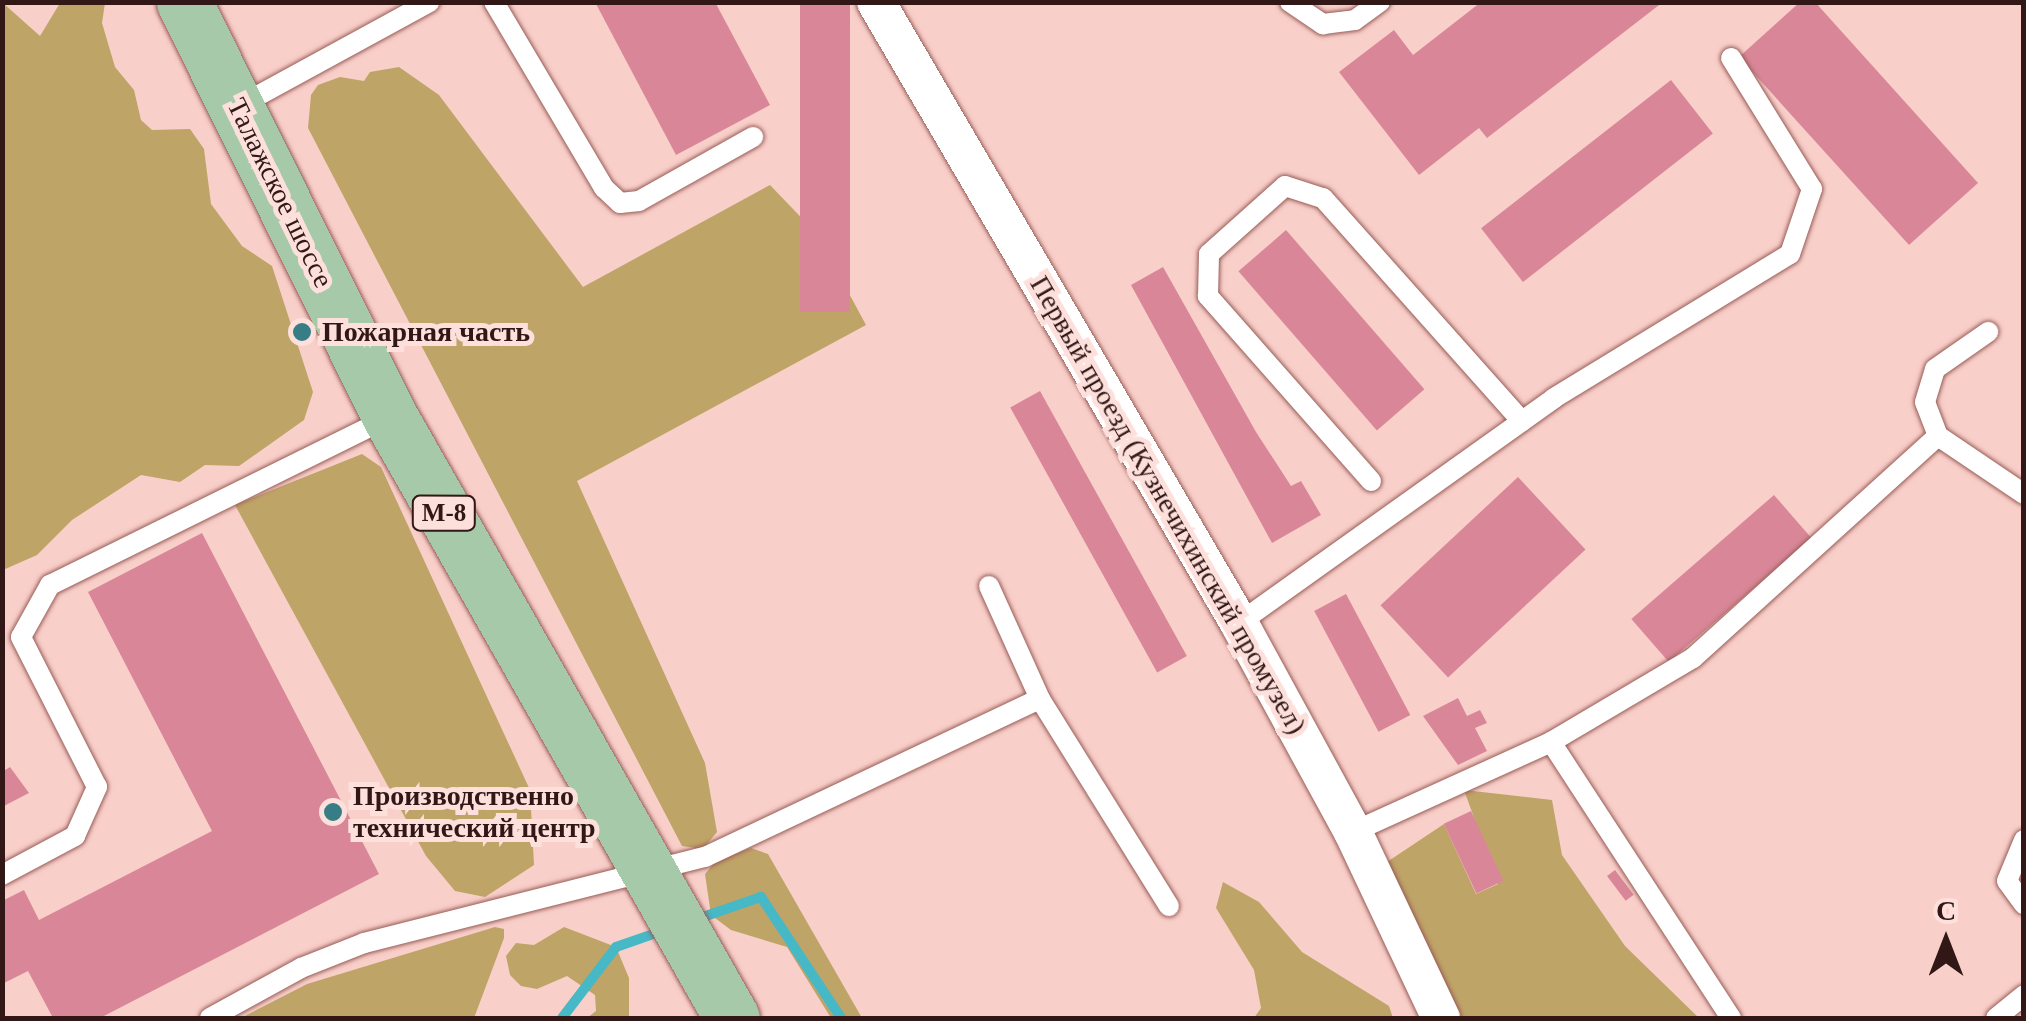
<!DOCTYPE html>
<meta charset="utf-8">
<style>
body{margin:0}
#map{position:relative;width:2026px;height:1021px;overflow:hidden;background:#f9cfca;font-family:"Times New Roman",serif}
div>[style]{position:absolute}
.green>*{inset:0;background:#bfa468}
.stream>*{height:10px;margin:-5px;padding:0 5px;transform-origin:5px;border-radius:5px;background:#46b8c6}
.building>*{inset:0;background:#d98798;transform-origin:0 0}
.roads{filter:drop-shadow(0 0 2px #985c55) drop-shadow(0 0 2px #985c55)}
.lane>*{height:20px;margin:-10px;padding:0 10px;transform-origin:10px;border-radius:10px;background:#fff}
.street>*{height:38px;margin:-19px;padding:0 19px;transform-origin:19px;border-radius:19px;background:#fff}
.primary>*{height:55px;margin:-27.5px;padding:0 27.5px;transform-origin:27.5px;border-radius:27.5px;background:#a6c9a9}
.dots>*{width:28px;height:28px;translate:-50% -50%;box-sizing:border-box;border:5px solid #fde0dc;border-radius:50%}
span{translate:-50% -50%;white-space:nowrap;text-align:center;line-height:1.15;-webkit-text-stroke:10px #fde0dc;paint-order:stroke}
.shield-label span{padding:2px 8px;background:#fde0dc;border:2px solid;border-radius:8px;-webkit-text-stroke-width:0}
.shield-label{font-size:25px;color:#311816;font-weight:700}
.street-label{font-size:28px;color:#311816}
.poi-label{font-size:28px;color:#311816;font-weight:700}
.left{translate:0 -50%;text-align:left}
.frame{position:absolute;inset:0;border:5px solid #311816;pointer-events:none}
.north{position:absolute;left:1896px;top:891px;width:100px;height:100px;-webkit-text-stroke:8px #fde0dc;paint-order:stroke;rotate:0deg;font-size:28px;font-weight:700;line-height:40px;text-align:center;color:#311816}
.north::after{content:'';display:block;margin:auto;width:35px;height:45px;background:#311816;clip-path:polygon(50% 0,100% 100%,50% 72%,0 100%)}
</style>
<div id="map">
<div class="green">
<i style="clip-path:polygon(3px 3px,40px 36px,60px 3px,105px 3px,102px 23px,115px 67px,134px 90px,141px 120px,152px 130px,190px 129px,204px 149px,211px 204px,242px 246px,272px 266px,313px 392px,304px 420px,239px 466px,205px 465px,180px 482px,141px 475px,72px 520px,37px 555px,3px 570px)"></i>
<i style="clip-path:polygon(399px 67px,439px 95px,583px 287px,770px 185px,817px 234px,866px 325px,577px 481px,705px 763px,717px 832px,703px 849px,682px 846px,308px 128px,311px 95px,318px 85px,340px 77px,364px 81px,370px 72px)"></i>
<i style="clip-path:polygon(362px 454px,381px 467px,530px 790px,534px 865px,485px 897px,455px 891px,426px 856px,235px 505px)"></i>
<i style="clip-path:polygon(1464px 790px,1552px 800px,1562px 855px,1625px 946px,1699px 1018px,1451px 1018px,1387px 862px,1444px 824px,1476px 894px,1498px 884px)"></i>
<i style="clip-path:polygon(751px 848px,768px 854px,862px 1018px,831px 1018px,787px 947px,731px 930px,711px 915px,705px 874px,716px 861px)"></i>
<i style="clip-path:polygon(1223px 882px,1259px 902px,1302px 952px,1389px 1006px,1393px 1018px,1254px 1018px,1261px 1008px,1254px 970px,1216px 908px)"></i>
<i style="clip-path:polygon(495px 927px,504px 929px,504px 938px,474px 1018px,241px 1018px,307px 984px)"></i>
<i style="clip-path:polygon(564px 927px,616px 947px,629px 978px,629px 1018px,587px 1018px,596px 1011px,595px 995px,567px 976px,537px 989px,521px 986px,510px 975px,506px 956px,516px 943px,534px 945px)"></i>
</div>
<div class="stream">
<i style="left:697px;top:919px;width:68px;rotate:-19deg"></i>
<i style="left:761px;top:897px;width:145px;rotate:56.5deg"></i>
<i style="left:562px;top:1018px;width:89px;rotate:-52.7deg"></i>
<i style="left:616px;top:947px;width:49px;rotate:-19.2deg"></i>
</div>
<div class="building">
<i style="clip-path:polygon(595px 2px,715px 2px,770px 105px,676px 155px)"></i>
<i style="left:800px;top:2px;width:50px;height:310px"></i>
<i style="clip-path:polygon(1481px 2px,1663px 2px,1487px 138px,1479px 128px,1419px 175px,1339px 72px,1394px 30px,1413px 55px)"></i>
<i style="clip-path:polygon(1800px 2px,1815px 2px,1978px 183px,1909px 245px,1739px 57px)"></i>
<i style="left:1671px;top:80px;width:68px;height:241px;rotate:52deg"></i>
<i style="left:1286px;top:230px;width:211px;height:63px;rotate:49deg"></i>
<i style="clip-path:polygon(1163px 267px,1256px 432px,1291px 486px,1301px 481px,1321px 515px,1272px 543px,1131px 285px)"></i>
<i style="left:1040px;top:391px;width:303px;height:34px;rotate:61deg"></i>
<i style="left:1518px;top:477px;width:99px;height:188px;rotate:47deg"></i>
<i style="left:1774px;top:495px;width:57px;height:189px;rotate:49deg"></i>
<i style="clip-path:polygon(202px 533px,379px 874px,100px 1018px,53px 1018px,28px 971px,2px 984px,2px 901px,24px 890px,39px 920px,212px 831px,88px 592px)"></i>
<i style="left:1346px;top:594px;width:137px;height:36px;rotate:62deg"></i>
<i style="clip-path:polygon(1458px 698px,1467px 716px,1480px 710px,1487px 723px,1475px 728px,1487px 751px,1458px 765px,1423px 716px)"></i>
<i style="clip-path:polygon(10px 767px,29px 793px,2px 807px,2px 772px)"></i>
<i style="left:1471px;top:811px;width:77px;height:30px;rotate:65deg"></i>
<i style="left:1615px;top:870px;width:31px;height:10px;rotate:53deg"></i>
</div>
<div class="roads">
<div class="lane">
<i style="left:494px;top:2px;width:216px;rotate:59.4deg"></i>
<i style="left:604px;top:188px;width:22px;rotate:43deg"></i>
<i style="left:620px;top:203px;width:19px;rotate:-6deg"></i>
<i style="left:639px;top:201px;width:131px;rotate:-29.3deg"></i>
<i style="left:1290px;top:2px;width:40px;rotate:34deg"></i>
<i style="left:1323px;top:24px;width:32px;rotate:-7deg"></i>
<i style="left:1355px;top:20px;width:31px;rotate:-36deg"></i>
<i style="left:239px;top:106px;width:217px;rotate:-28.6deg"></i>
<i style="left:1938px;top:436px;width:104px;rotate:34deg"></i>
<i style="left:1371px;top:481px;width:247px;rotate:-131.4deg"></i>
<i style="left:1208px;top:296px;width:42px;rotate:-88.6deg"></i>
<i style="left:1209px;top:254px;width:102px;rotate:-41.8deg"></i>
<i style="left:1285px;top:186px;width:40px;rotate:18deg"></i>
<i style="left:1323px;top:198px;width:299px;rotate:48.3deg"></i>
<i style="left:989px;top:586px;width:124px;rotate:65.7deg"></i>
<i style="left:1239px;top:623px;width:387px;rotate:-35.5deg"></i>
<i style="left:1554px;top:398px;width:276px;rotate:-31.4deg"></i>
<i style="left:1790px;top:254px;width:69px;rotate:-71.3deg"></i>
<i style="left:1812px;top:189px;width:154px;rotate:-121.7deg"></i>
<i style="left:1551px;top:742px;width:330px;rotate:56.9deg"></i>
<i style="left:1353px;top:832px;width:217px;rotate:-24.4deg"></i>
<i style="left:1551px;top:742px;width:165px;rotate:-30.6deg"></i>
<i style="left:1693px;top:658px;width:331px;rotate:-42.2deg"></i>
<i style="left:1938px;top:436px;width:36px;rotate:-111deg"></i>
<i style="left:1925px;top:402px;width:34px;rotate:-73deg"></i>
<i style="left:1935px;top:369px;width:65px;rotate:-34.9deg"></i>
<i style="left:2024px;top:840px;width:44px;rotate:112.5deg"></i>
<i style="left:2007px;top:881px;width:29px;rotate:54deg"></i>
<i style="left:2px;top:875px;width:83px;rotate:-28.1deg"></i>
<i style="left:75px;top:836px;width:54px;rotate:-65.8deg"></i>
<i style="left:97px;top:787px;width:168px;rotate:-116.9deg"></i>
<i style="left:21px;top:637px;width:60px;rotate:-60.9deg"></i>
<i style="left:50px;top:585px;width:379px;rotate:-26.3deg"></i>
<i style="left:210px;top:1018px;width:104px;rotate:-28.8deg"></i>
<i style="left:301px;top:968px;width:68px;rotate:-21.6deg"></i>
<i style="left:364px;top:943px;width:352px;rotate:-14.2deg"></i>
<i style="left:705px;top:857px;width:370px;rotate:-25.3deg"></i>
<i style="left:1040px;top:699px;width:244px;rotate:58.1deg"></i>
<i style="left:1996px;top:1018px;width:36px;rotate:-39deg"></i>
</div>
<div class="street">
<i style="left:876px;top:2px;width:719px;rotate:59.69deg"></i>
<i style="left:1239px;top:623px;width:238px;rotate:61.4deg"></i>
<i style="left:1353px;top:832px;width:206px;rotate:64.7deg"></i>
</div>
<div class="primary">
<i style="left:184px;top:2px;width:463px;rotate:63.6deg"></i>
<i style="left:390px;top:417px;width:691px;rotate:60.36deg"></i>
</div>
</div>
<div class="dots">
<i style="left:302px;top:332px;background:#367d86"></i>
<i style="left:333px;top:812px;background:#367d86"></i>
</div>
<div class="shield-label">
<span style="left:444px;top:513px">М-8</span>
</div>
<div class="street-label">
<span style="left:280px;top:193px;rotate:64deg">Талажское шоссе</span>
<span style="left:1168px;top:505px;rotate:60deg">Первый проезд (Кузнечихинский промузел)</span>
</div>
<div class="poi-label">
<span class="left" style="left:322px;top:332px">Пожарная часть</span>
<span class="left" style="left:353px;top:812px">Производственно<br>технический центр</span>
</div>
<div class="frame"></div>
<div class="north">С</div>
</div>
